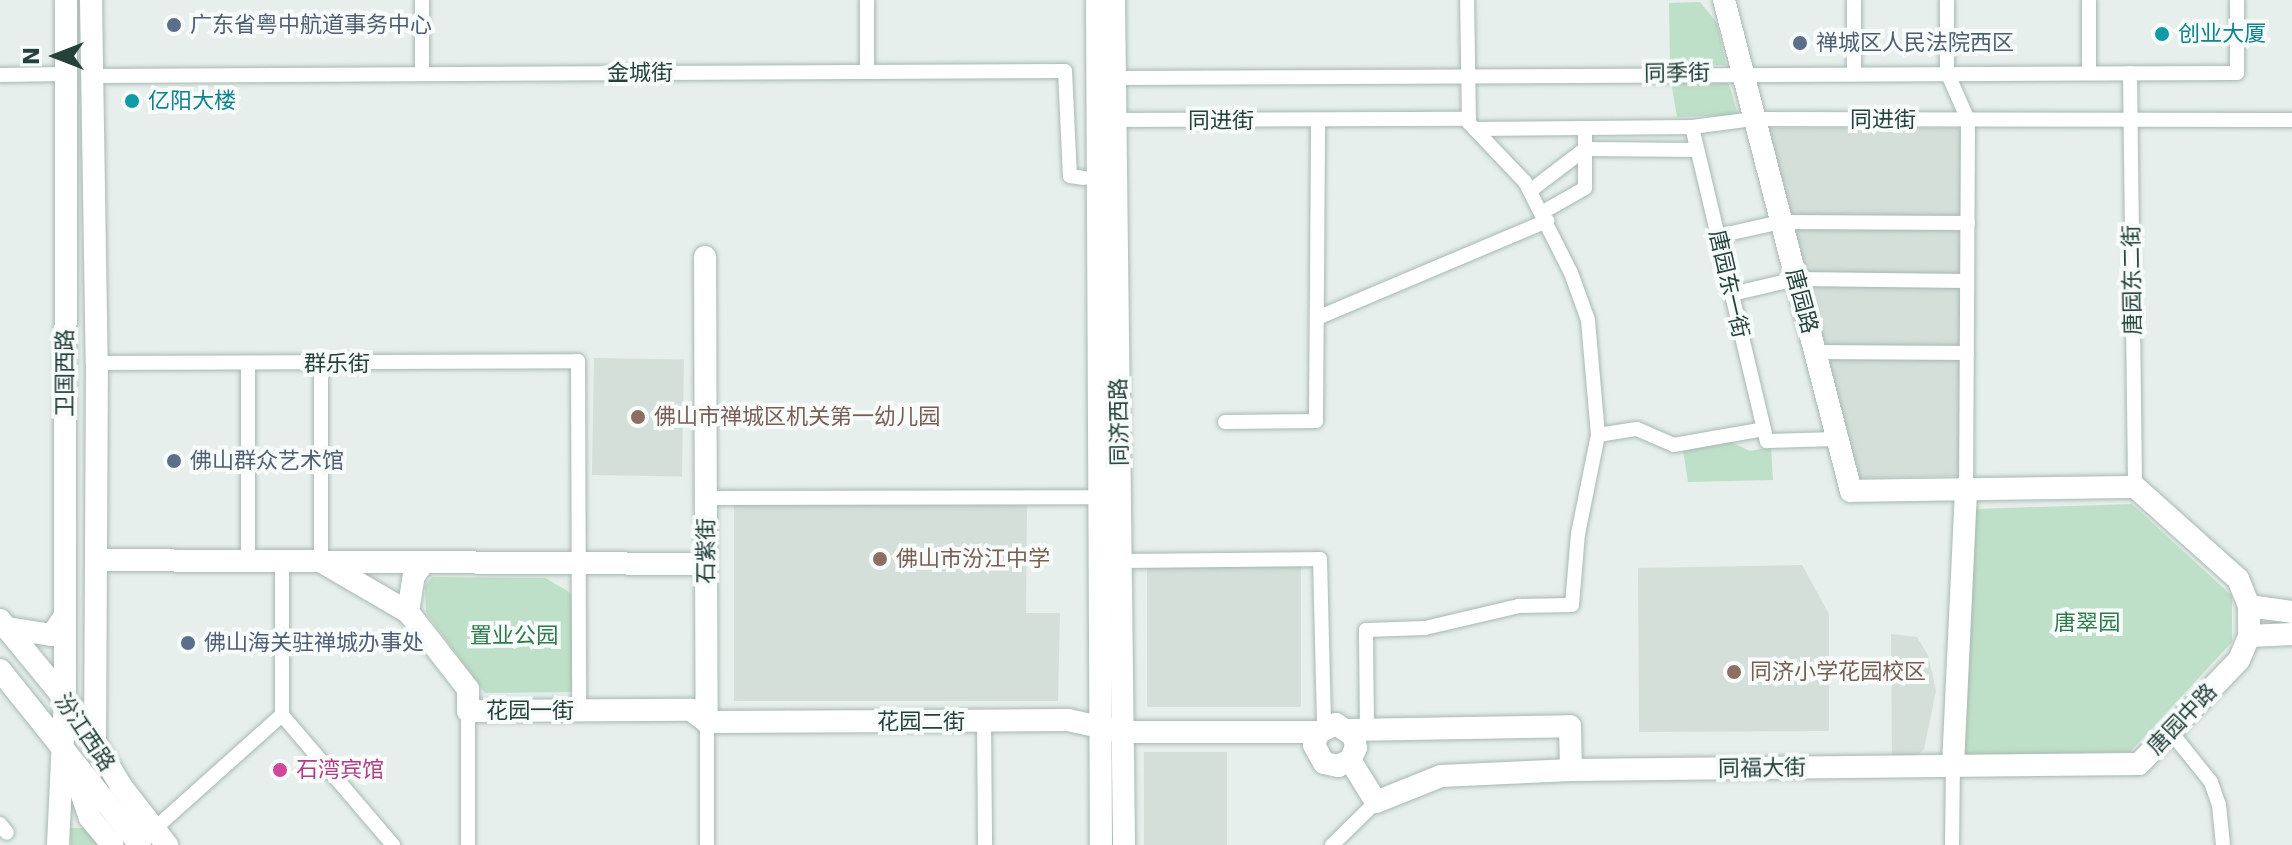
<!DOCTYPE html>
<meta charset="utf-8">
<style>
body{margin:0}
#map{position:relative;width:2292px;height:845px;overflow:hidden;background:#e6efeb;font-family:"DejaVu Sans","Noto Sans SC",sans-serif}
div>[style]{position:absolute}
.built>*{inset:0;background:#d4dfda;transform-origin:0 0}
.green>*{inset:0;background:#bfe0c8}
.roads{filter:drop-shadow(0 0 2px #a8b8b2) drop-shadow(0 0 2px #a8b8b2)}
.street>*{height:14px;margin:-7px;padding:0 7px;transform-origin:7px;border-radius:7px;background:#fff}
.secondary>*{height:22px;margin:-11px;padding:0 11px;transform-origin:11px;border-radius:11px;background:#fff}
.dots>*{width:22px;height:22px;translate:-50% -50%;box-sizing:border-box;border:4px solid #f7fbf9;border-radius:50%}
span{translate:-50% -50%;white-space:nowrap;text-align:center;line-height:1.15;-webkit-text-stroke:8px #f7fbf9;paint-order:stroke}
.service-label{font-size:22px;color:#4e5e75}
.left{translate:0 -50%;text-align:left}
.culture-label{font-size:22px;color:#0d838f}
.street-label{font-size:22px;color:#24423a}
.education-label{font-size:22px;color:#785e54}
.park-label{font-size:22px;color:#2d7a4b}
.hotel-label{font-size:22px;color:#b23c85}
.north{position:absolute;left:16px;top:16px;width:80px;height:80px;-webkit-text-stroke:6px #f7fbf9;paint-order:stroke;rotate:270deg;font-size:22px;font-weight:700;line-height:32px;text-align:center;color:#24423a}
.north::after{content:'';display:block;margin:auto;width:28px;height:36px;background:#24423a;clip-path:polygon(50% 0,100% 100%,50% 72%,0 100%)}
</style>
<div id="map">
<div class="built">
<i style="clip-path:polygon(1763px 128px,1958px 128px,1962px 137px,1959px 476px,1856px 478px)"></i>
<i style="left:594px;top:358px;width:90px;height:117px;rotate:1deg"></i>
<i style="clip-path:polygon(734px 502px,1027px 505px,1026px 613px,1060px 613px,1058px 701px,734px 701px)"></i>
<i style="left:1301px;top:564px;width:143px;height:154px;rotate:90deg"></i>
<i style="clip-path:polygon(1802px 565px,1829px 614px,1829px 731px,1639px 732px,1638px 568px)"></i>
<i style="clip-path:polygon(1891px 634px,1917px 637px,1928px 655px,1936px 691px,1924px 749px,1912px 761px,1892px 762px)"></i>
<i style="left:1144px;top:752px;width:83px;height:93px"></i>
</div>
<div class="green">
<i style="clip-path:polygon(1700px 2px,1717px 23px,1726px 65px,1670px 65px,1669px 3px)"></i>
<i style="clip-path:polygon(1671px 81px,1728px 81px,1738px 115px,1677px 117px)"></i>
<i style="clip-path:polygon(1731px 442px,1750px 451px,1771px 447px,1773px 480px,1688px 482px,1683px 450px)"></i>
<i style="clip-path:polygon(2132px 504px,2232px 596px,2232px 642px,2130px 752px,1963px 755px,1975px 509px)"></i>
<i style="clip-path:polygon(432px 577px,545px 578px,566px 590px,574px 597px,574px 692px,485px 693px,426px 612px,425px 586px)"></i>
<i style="clip-path:polygon(70px 828px,84px 828px,98px 845px,71px 845px)"></i>
</div>
<div class="roads">
<div class="street">
<i style="left:422px;top:0;width:74px;rotate:90deg"></i>
<i style="left:867px;top:0;width:72px;rotate:90deg"></i>
<i style="left:1854px;top:0;width:72px;rotate:90deg"></i>
<i style="left:1947px;top:0;width:72px;rotate:90deg"></i>
<i style="left:1947px;top:72px;width:52px;rotate:66.4deg"></i>
<i style="left:1968px;top:120px;width:371px;rotate:90.3deg"></i>
<i style="left:2089px;top:0;width:73px;rotate:90deg"></i>
<i style="left:2130px;top:73px;width:414px;rotate:89.3deg"></i>
<i style="left:0;top:75px;width:66px;rotate:-0.9deg"></i>
<i style="left:95px;top:76px;width:970px;rotate:-0.3deg"></i>
<i style="left:1065px;top:71px;width:105px;rotate:87.3deg"></i>
<i style="left:1070px;top:176px;width:14px;rotate:8deg"></i>
<i style="left:1116px;top:78px;width:1121px;rotate:-0.26deg"></i>
<i style="left:2237px;top:73px;width:73px;rotate:-90deg"></i>
<i style="left:1116px;top:120px;width:353px;rotate:-0.2deg"></i>
<i style="left:1692px;top:127px;width:323px;rotate:76.6deg"></i>
<i style="left:1767px;top:441px;width:71px;rotate:-1.6deg"></i>
<i style="left:1475px;top:129px;width:217px;rotate:-0.5deg"></i>
<i style="left:1692px;top:127px;width:63px;rotate:-7.4deg"></i>
<i style="left:1754px;top:119px;width:538px;rotate:0.11deg"></i>
<i style="left:1530px;top:191px;width:69px;rotate:-37.4deg"></i>
<i style="left:1585px;top:149px;width:21px;rotate:-90deg"></i>
<i style="left:1543px;top:212px;width:48px;rotate:-29.7deg"></i>
<i style="left:1585px;top:188px;width:39px;rotate:-90deg"></i>
<i style="left:1585px;top:149px;width:112px;rotate:0.5deg"></i>
<i style="left:1718px;top:236px;width:65px;rotate:-12.5deg"></i>
<i style="left:1781px;top:222px;width:187px;rotate:0.3deg"></i>
<i style="left:1732px;top:294px;width:66px;rotate:-13.2deg"></i>
<i style="left:1796px;top:279px;width:171px;rotate:0.7deg"></i>
<i style="left:1317px;top:318px;width:250px;rotate:-22.9deg"></i>
<i style="left:1815px;top:352px;width:152px;rotate:0.4deg"></i>
<i style="left:97px;top:363px;width:481px;rotate:-0.2deg"></i>
<i style="left:578px;top:361px;width:349px;rotate:89.8deg"></i>
<i style="left:248px;top:364px;width:197px;rotate:90deg"></i>
<i style="left:321px;top:365px;width:196px;rotate:90deg"></i>
<i style="left:1225px;top:422px;width:91px;rotate:-0.6deg"></i>
<i style="left:1316px;top:421px;width:300px;rotate:-89.6deg"></i>
<i style="left:1598px;top:435px;width:39px;rotate:-9deg"></i>
<i style="left:1637px;top:429px;width:40px;rotate:23.4deg"></i>
<i style="left:1674px;top:445px;width:91px;rotate:-10.1deg"></i>
<i style="left:705px;top:498px;width:382px;rotate:-0.1deg"></i>
<i style="left:282px;top:561px;width:154px;rotate:90deg"></i>
<i style="left:282px;top:715px;width:171px;rotate:49.5deg"></i>
<i style="left:1132px;top:561px;width:188px;rotate:-0.6deg"></i>
<i style="left:1320px;top:559px;width:169px;rotate:88.6deg"></i>
<i style="left:468px;top:711px;width:134px;rotate:90deg"></i>
<i style="left:707px;top:722px;width:123px;rotate:90deg"></i>
<i style="left:984px;top:722px;width:123px;rotate:89.5deg"></i>
<i style="left:1367px;top:730px;width:100px;rotate:-90.6deg"></i>
<i style="left:1366px;top:630px;width:59px;rotate:-1.9deg"></i>
<i style="left:1425px;top:628px;width:97px;rotate:-13.2deg"></i>
<i style="left:1519px;top:606px;width:53px;rotate:-1.1deg"></i>
<i style="left:1572px;top:605px;width:71px;rotate:-85.2deg"></i>
<i style="left:1578px;top:534px;width:101px;rotate:-78.6deg"></i>
<i style="left:1598px;top:435px;width:115px;rotate:-95deg"></i>
<i style="left:1588px;top:320px;width:50px;rotate:-109.9deg"></i>
<i style="left:1571px;top:273px;width:102px;rotate:-116.8deg"></i>
<i style="left:1525px;top:182px;width:81px;rotate:-133.5deg"></i>
<i style="left:1469px;top:123px;width:123px;rotate:-90.9deg"></i>
<i style="left:2170px;top:731px;width:65px;rotate:51.2deg"></i>
<i style="left:2211px;top:782px;width:24px;rotate:71deg"></i>
<i style="left:2219px;top:805px;width:40px;rotate:84.3deg"></i>
<i style="left:161px;top:823px;width:162px;rotate:-41.8deg"></i>
<i style="left:0;top:824px;width:11px;rotate:52deg"></i>
<i style="left:1332px;top:845px;width:62px;rotate:-44.3deg"></i>
<i style="left:1952px;top:845px;width:79px;rotate:-89.3deg"></i>
</div>
<div class="secondary">
<i style="left:91px;top:0;width:363px;rotate:89.1deg"></i>
<i style="left:97px;top:363px;width:380px;rotate:90.3deg"></i>
<i style="left:1097px;top:0;width:845px;rotate:89.73deg"></i>
<i style="left:1114px;top:0;width:845px;rotate:89.32deg"></i>
<i style="left:705px;top:257px;width:465px;rotate:89.8deg"></i>
<i style="left:98px;top:560px;width:608px;rotate:0.38deg"></i>
<i style="left:322px;top:562px;width:99px;rotate:30.2deg"></i>
<i style="left:408px;top:612px;width:98px;rotate:52.1deg"></i>
<i style="left:468px;top:689px;width:22px;rotate:90deg"></i>
<i style="left:468px;top:711px;width:223px;rotate:-0.3deg"></i>
<i style="left:691px;top:710px;width:20px;rotate:37deg"></i>
<i style="left:2249px;top:606px;width:43px;rotate:7.9deg"></i>
<i style="left:408px;top:612px;width:36px;rotate:-81deg"></i>
<i style="left:414px;top:576px;width:16px;rotate:-55deg"></i>
<i style="left:0;top:620px;width:129px;rotate:50.6deg"></i>
<i style="left:82px;top:720px;width:77px;rotate:59.4deg"></i>
<i style="left:121px;top:786px;width:75px;rotate:52.1deg"></i>
<i style="left:7px;top:628px;width:46px;rotate:8.8deg"></i>
<i style="left:52px;top:635px;width:23px;rotate:-56deg"></i>
<i style="left:2249px;top:636px;width:43px;rotate:-2.7deg"></i>
<i style="left:0;top:670px;width:224px;rotate:51.3deg"></i>
<i style="left:707px;top:722px;width:361px;rotate:-0.3deg"></i>
<i style="left:1068px;top:720px;width:56px;rotate:12.3deg"></i>
<i style="left:1123px;top:732px;width:196px"></i>
<i style="left:1319px;top:732px;width:19px;rotate:-25deg"></i>
<i style="left:1336px;top:724px;width:22px;rotate:34deg"></i>
<i style="left:1354px;top:736px;width:12px;rotate:81deg"></i>
<i style="left:1356px;top:748px;width:13px;rotate:117deg"></i>
<i style="left:1350px;top:760px;width:13px;rotate:153deg"></i>
<i style="left:1338px;top:766px;width:14px;rotate:-168deg"></i>
<i style="left:1324px;top:763px;width:21px;rotate:-119deg"></i>
<i style="left:1314px;top:745px;width:14px;rotate:-69deg"></i>
<i style="left:1350px;top:730px;width:220px;rotate:-1deg"></i>
<i style="left:1570px;top:726px;width:44px;rotate:88.7deg"></i>
<i style="left:1571px;top:770px;width:568px;rotate:-0.61deg"></i>
<i style="left:2139px;top:764px;width:144px;rotate:-46.1deg"></i>
<i style="left:2239px;top:660px;width:26px;rotate:-67deg"></i>
<i style="left:2249px;top:636px;width:30px;rotate:-90deg"></i>
<i style="left:2249px;top:606px;width:29px;rotate:-112deg"></i>
<i style="left:2238px;top:579px;width:138px;rotate:-138.2deg"></i>
<i style="left:2135px;top:487px;width:284px;rotate:179.2deg"></i>
<i style="left:1851px;top:491px;width:507px;rotate:-104.5deg"></i>
<i style="left:1350px;top:760px;width:49px;rotate:58.2deg"></i>
<i style="left:1376px;top:802px;width:70px;rotate:-21.8deg"></i>
<i style="left:1441px;top:776px;width:130px;rotate:-2.6deg"></i>
<i style="left:1953px;top:766px;width:275px;rotate:-87.3deg"></i>
<i style="left:76px;top:778px;width:42px;rotate:70.7deg"></i>
<i style="left:90px;top:818px;width:35px;rotate:50deg"></i>
<i style="left:58px;top:845px;width:146px;rotate:-87.3deg"></i>
<i style="left:65px;top:699px;width:699px;rotate:-89.92deg"></i>
</div>
</div>
<div class="dots">
<i style="left:174px;top:25px;background:#5c6f8a"></i>
<i style="left:2162px;top:34px;background:#0f9aa8"></i>
<i style="left:1800px;top:43px;background:#5c6f8a"></i>
<i style="left:132px;top:101px;background:#0f9aa8"></i>
<i style="left:638px;top:417px;background:#8d6e63"></i>
<i style="left:174px;top:461px;background:#5c6f8a"></i>
<i style="left:880px;top:559px;background:#8d6e63"></i>
<i style="left:188px;top:643px;background:#5c6f8a"></i>
<i style="left:1734px;top:672px;background:#8d6e63"></i>
<i style="left:280px;top:770px;background:#d1479c"></i>
</div>
<div class="service-label">
<span class="left" style="left:190px;top:25px">广东省粤中航道事务中心</span>
<span class="left" style="left:1816px;top:43px">禅城区人民法院西区</span>
<span class="left" style="left:190px;top:461px">佛山群众艺术馆</span>
<span class="left" style="left:204px;top:643px">佛山海关驻禅城办事处</span>
</div>
<div class="culture-label">
<span class="left" style="left:2178px;top:34px">创业大厦</span>
<span class="left" style="left:148px;top:101px">亿阳大楼</span>
</div>
<div class="street-label">
<span style="left:640px;top:73px">金城街</span>
<span style="left:1677px;top:73px;rotate:-1deg">同季街</span>
<span style="left:1883px;top:120px">同进街</span>
<span style="left:1221px;top:121px">同进街</span>
<span style="left:2132px;top:280px;rotate:-91deg">唐园东二街</span>
<span style="left:1729px;top:284px;rotate:77deg">唐园东一街</span>
<span style="left:1802px;top:301px;rotate:75deg">唐园路</span>
<span style="left:337px;top:364px">群乐街</span>
<span style="left:65px;top:373px;rotate:-90deg">卫国西路</span>
<span style="left:1119px;top:422px;rotate:-91deg">同济西路</span>
<span style="left:706px;top:551px;rotate:-90deg">石紫街</span>
<span style="left:530px;top:711px">花园一街</span>
<span style="left:2182px;top:719px;rotate:-46deg">唐园中路</span>
<span style="left:921px;top:722px">花园二街</span>
<span style="left:85px;top:732px;rotate:56deg">汾江西路</span>
<span style="left:1762px;top:768px;rotate:-1deg">同福大街</span>
</div>
<div class="education-label">
<span class="left" style="left:654px;top:417px">佛山市禅城区机关第一幼儿园</span>
<span class="left" style="left:896px;top:559px">佛山市汾江中学</span>
<span class="left" style="left:1750px;top:672px">同济小学花园校区</span>
</div>
<div class="park-label">
<span style="left:2087px;top:623px">唐翠园</span>
<span style="left:514px;top:636px">置业公园</span>
</div>
<div class="hotel-label">
<span class="left" style="left:296px;top:770px">石湾宾馆</span>
</div>
<div class="north">N</div>
</div>
